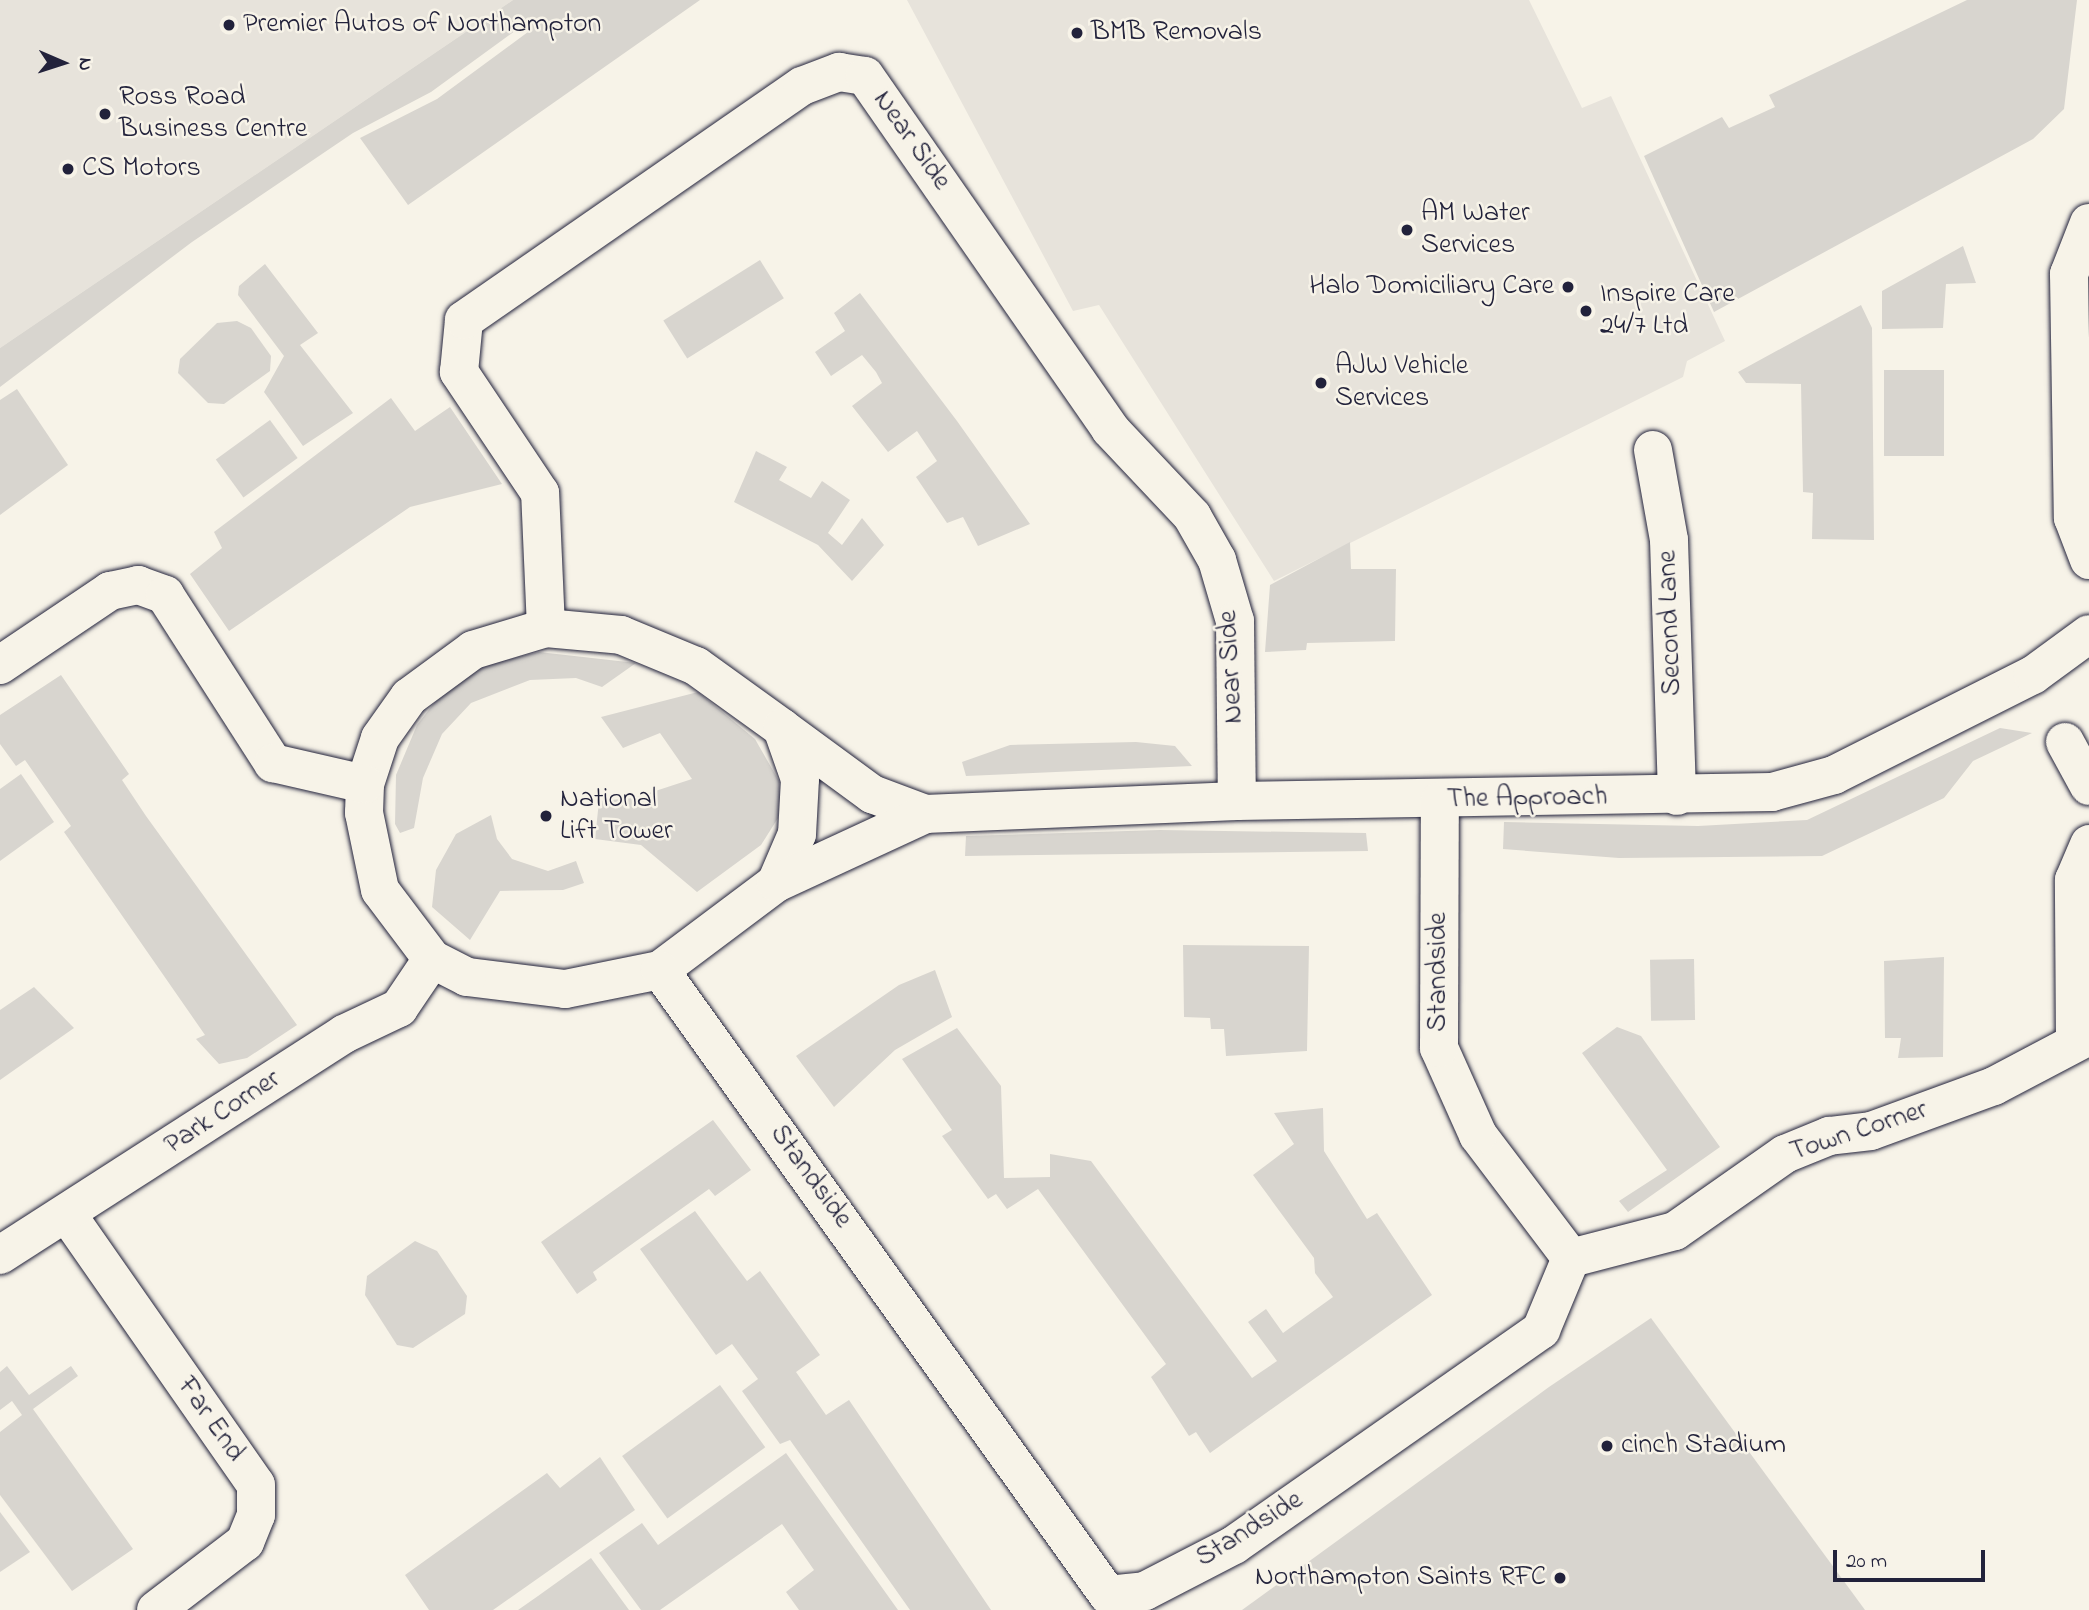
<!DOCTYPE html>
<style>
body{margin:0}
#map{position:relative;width:2089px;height:1610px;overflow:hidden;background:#f7f3e8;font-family:"Indie Flower",sans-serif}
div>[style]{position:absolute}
.built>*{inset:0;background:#e7e3db}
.green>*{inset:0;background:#d8d5cf;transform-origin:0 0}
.roads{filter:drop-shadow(0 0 2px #22223b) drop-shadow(0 0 2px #22223b)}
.minor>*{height:38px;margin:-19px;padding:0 19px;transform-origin:19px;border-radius:19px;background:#f7f3e8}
.dots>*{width:19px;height:19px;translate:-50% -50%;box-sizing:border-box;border:4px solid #f7f3e8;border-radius:50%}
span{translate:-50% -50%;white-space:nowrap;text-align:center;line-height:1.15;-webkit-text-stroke:5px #f7f3e8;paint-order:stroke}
.poi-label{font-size:28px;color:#22223b}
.left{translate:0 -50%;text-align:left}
.right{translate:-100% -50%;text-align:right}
.street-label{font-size:28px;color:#22223b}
.north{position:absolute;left:28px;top:28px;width:70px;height:70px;-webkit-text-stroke:5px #f7f3e8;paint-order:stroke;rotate:93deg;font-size:19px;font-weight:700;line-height:28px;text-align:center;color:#22223b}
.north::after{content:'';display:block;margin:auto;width:24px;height:32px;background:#22223b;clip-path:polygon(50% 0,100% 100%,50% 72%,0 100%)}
.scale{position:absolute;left:1833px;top:1550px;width:152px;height:32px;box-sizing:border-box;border:4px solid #22223b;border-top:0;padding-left:9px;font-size:21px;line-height:24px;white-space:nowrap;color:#22223b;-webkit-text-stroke:5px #f7f3e8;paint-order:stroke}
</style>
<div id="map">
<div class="built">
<i style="clip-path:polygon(0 0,513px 0,0 348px)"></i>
<i style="clip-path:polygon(907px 0,1529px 0,1582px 108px,1611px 96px,1725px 341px,1687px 361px,1683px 377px,1274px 581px,1099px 305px,1073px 311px)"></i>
</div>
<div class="green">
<i style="clip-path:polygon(513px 0,700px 0,408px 205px,360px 138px,437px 99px,528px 32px,523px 25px,431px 92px,353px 133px,192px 242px,0 387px,0 348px)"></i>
<i style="clip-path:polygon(1967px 0,2077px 0,2064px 109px,2033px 139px,1714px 312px,1644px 156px,1722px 117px,1729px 128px,1775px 107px,1769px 95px)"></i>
<i style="clip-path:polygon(1963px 246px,1976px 283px,1946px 284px,1943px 328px,1882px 329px,1882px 291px)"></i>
<i style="left:760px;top:260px;width:45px;height:114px;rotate:58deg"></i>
<i style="clip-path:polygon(265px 264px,318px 333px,300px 345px,353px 413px,303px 446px,264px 392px,284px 356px,238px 295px,239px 286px)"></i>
<i style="clip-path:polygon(860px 293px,957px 421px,1030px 524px,978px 546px,963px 517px,947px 523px,916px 477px,937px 461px,917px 431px,888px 452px,852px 406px,882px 383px,876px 372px,862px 355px,831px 376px,815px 352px,845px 331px,834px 313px)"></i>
<i style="clip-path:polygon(1861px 305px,1872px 328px,1874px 540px,1812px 539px,1813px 493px,1803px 492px,1801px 384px,1746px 383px,1738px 372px)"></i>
<i style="clip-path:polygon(237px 321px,251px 328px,271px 356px,270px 371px,224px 404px,208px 403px,178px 373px,180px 359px,217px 323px)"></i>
<i style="left:1884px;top:370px;width:60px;height:86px"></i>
<i style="clip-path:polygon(17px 389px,68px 465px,0 515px,0 400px)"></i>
<i style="clip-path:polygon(391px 398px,415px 431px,450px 407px,502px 484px,410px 507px,229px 631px,190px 574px,222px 548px,214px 532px)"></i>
<i style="left:270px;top:420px;width:47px;height:67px;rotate:54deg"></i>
<i style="clip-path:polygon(756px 451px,787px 467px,779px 480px,811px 498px,822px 481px,850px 500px,828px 533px,842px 545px,862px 518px,884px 545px,852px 581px,818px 545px,734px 502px)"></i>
<i style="clip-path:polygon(1350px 542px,1351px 569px,1396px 569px,1395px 641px,1307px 643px,1306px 650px,1265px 652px,1270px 585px)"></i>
<i style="clip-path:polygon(539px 652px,636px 663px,602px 687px,576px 678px,530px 680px,471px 703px,442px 734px,423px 778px,414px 828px,400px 833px,395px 824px,396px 775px,417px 725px,435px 702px,482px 666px)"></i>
<i style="clip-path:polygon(61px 675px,129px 774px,122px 780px,146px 816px,297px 1025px,247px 1058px,219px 1064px,196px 1039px,205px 1035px,64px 832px,71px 826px,25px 760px,16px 766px,0 744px,0 715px)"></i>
<i style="clip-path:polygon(698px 692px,755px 739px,779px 781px,780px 799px,778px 818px,761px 845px,697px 892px,641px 845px,595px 839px,599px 801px,634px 798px,692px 779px,660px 733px,623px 748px,601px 717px)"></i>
<i style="clip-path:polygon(2000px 728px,2032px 733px,1973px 761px,1944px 798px,1822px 856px,1619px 858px,1503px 849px,1504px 822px,1698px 826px,1807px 820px)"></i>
<i style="clip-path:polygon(1136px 742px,1175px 746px,1192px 766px,966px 776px,962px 762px,1010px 745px)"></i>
<i style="clip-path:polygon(21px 774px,54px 822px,0 861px,0 789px)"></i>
<i style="clip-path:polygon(491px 815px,497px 839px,512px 859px,548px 871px,576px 861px,584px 883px,563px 890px,500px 891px,470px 940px,432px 907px,436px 870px,456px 834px)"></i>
<i style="clip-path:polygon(1160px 830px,1366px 833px,1368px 851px,965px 856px,966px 836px)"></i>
<i style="clip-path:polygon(1183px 945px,1309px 946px,1307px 1051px,1226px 1056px,1224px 1029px,1211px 1029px,1210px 1018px,1184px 1017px)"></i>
<i style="clip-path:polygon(1944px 957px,1943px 1057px,1898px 1058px,1901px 1038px,1885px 1038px,1884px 961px)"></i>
<i style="left:1694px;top:959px;width:61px;height:44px;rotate:89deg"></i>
<i style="clip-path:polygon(935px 970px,952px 1017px,895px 1050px,834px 1107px,796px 1056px,899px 985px)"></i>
<i style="clip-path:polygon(34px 987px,74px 1028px,0 1080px,0 1010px)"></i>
<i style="clip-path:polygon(1617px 1027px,1641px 1036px,1720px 1147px,1628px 1212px,1619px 1201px,1667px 1170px,1582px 1053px)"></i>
<i style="clip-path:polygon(957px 1028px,1001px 1086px,1004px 1178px,1050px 1177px,1050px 1154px,1091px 1161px,1252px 1378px,1277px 1361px,1248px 1322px,1266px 1309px,1283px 1333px,1333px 1297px,1315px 1273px,1314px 1258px,1253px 1175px,1294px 1144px,1274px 1113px,1323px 1108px,1324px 1151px,1367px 1219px,1377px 1213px,1432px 1295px,1210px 1453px,1196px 1432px,1189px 1436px,1151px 1377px,1166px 1364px,1038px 1189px,1007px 1209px,996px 1194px,988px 1199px,942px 1136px,952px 1130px,902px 1059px)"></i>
<i style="clip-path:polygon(713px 1120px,751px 1170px,715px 1196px,709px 1189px,593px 1272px,597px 1280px,577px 1294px,541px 1242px)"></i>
<i style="clip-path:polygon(695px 1211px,747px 1281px,760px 1271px,820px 1355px,796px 1372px,826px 1415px,849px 1400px,991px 1610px,910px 1610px,790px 1440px,780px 1444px,742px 1391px,758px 1379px,732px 1344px,716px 1355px,640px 1249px)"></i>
<i style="clip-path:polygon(415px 1241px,437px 1251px,467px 1296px,465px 1314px,413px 1348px,397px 1345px,365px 1295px,367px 1276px)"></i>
<i style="clip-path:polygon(1651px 1318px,1865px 1610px,1242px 1610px,1549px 1387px)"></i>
<i style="clip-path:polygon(7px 1366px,29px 1395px,71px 1366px,78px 1376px,33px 1409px,133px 1549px,72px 1591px,0 1495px,0 1432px,22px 1415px,12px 1401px,0 1410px,0 1372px)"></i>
<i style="left:720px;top:1385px;width:77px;height:121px;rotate:54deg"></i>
<i style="clip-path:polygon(786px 1453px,898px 1610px,799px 1610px,786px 1592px,814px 1570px,782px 1524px,660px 1610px,641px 1610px,599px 1553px,642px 1523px,658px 1545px)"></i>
<i style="clip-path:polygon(600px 1457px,635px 1510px,493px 1610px,429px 1610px,405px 1575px,547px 1473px,560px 1488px)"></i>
<i style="clip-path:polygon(0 1512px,30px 1552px,0 1572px)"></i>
<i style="clip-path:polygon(591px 1558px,629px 1610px,518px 1610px,538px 1596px)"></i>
</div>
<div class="roads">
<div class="minor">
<i style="left:2089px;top:223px;width:55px;rotate:111.4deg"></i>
<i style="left:2069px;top:274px;width:244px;rotate:89.1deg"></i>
<i style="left:2073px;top:518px;width:45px;rotate:69.1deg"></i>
<i style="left:1653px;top:450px;width:91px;rotate:79.9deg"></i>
<i style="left:1669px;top:540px;width:256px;rotate:88.2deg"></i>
<i style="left:546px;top:628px;width:135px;rotate:-92.5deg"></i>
<i style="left:540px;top:493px;width:146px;rotate:-123.8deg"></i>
<i style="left:459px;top:372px;width:52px;rotate:-84.5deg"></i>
<i style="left:464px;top:320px;width:411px;rotate:-34.7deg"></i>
<i style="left:802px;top:86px;width:40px;rotate:-21deg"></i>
<i style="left:839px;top:72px;width:26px;rotate:9deg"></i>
<i style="left:865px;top:76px;width:430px;rotate:55.2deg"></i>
<i style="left:1110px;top:429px;width:120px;rotate:46.7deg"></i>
<i style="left:1192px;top:516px;width:51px;rotate:60.4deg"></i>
<i style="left:1217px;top:560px;width:64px;rotate:73.6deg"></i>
<i style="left:1235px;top:621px;width:180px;rotate:89.4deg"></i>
<i style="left:546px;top:628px;width:75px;rotate:5.3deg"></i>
<i style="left:621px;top:635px;width:81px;rotate:22.5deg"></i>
<i style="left:696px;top:666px;width:106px;rotate:35.8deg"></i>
<i style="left:782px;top:728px;width:54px;rotate:70.6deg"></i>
<i style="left:800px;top:779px;width:55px;rotate:93.1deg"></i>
<i style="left:797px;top:834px;width:53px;rotate:113.2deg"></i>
<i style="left:776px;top:883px;width:145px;rotate:143.1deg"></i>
<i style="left:660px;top:970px;width:97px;rotate:168.7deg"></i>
<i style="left:565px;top:989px;width:99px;rotate:-173deg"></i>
<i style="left:467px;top:977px;width:39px;rotate:-153deg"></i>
<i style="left:432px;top:959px;width:86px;rotate:-127deg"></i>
<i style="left:380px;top:890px;width:79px;rotate:-101.7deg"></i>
<i style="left:364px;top:813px;width:29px;rotate:-88deg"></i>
<i style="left:365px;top:784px;width:48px;rotate:-71.9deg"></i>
<i style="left:380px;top:738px;width:50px;rotate:-54.7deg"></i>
<i style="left:409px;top:697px;width:79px;rotate:-36.3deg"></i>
<i style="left:473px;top:650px;width:76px;rotate:-16.8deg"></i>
<i style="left:0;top:665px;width:133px;rotate:-33.9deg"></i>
<i style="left:110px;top:591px;width:29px;rotate:-12deg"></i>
<i style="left:138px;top:585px;width:29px;rotate:20deg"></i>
<i style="left:165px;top:595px;width:200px;rotate:57.3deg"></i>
<i style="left:273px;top:763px;width:94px;rotate:12.9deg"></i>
<i style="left:782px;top:728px;width:112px;rotate:36.3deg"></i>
<i style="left:872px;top:794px;width:57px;rotate:20.7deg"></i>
<i style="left:2065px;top:742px;width:50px;rotate:61.4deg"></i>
<i style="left:776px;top:883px;width:164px;rotate:-24.8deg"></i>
<i style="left:925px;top:814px;width:312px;rotate:-2.4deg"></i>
<i style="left:1237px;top:801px;width:535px;rotate:-0.96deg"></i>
<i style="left:1772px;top:792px;width:64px;rotate:-15.3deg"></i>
<i style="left:1834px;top:775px;width:223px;rotate:-26.7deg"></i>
<i style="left:2033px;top:675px;width:69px;rotate:-36.2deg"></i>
<i style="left:660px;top:970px;width:769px;rotate:54.37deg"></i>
<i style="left:1108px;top:1595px;width:37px;rotate:-6deg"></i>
<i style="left:1145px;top:1591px;width:100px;rotate:-27.3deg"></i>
<i style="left:1234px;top:1545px;width:375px;rotate:-35deg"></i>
<i style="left:1541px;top:1330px;width:78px;rotate:-67.4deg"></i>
<i style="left:1571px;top:1258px;width:154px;rotate:-127.1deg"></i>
<i style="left:1478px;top:1135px;width:95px;rotate:-114.1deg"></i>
<i style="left:1439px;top:1048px;width:247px;rotate:-89.8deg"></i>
<i style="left:2075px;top:1042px;width:162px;rotate:-90.4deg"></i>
<i style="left:2074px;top:880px;width:39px;rotate:-67deg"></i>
<i style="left:67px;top:1214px;width:330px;rotate:55.1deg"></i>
<i style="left:256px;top:1485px;width:30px;rotate:90deg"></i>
<i style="left:256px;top:1515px;width:29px;rotate:112deg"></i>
<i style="left:245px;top:1542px;width:112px;rotate:142.6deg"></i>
<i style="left:0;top:1255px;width:409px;rotate:-32.7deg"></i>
<i style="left:344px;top:1034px;width:61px;rotate:-25.3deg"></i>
<i style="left:399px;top:1008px;width:59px;rotate:-56deg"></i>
<i style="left:1571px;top:1258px;width:107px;rotate:-14.6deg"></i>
<i style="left:1675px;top:1231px;width:134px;rotate:-35deg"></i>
<i style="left:1785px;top:1154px;width:48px;rotate:-22.2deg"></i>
<i style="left:1829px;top:1136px;width:42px;rotate:-6.8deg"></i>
<i style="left:1871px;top:1131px;width:131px;rotate:-20.1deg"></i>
<i style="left:1994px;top:1086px;width:107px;rotate:-27.8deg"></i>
</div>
</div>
<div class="dots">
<i style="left:229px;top:25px;background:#22223b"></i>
<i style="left:1077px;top:33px;background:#22223b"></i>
<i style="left:105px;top:114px;background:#22223b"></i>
<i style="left:68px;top:169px;background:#22223b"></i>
<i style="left:1407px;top:230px;background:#22223b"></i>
<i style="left:1568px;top:287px;background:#22223b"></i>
<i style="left:1586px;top:311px;background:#22223b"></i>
<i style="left:1321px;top:383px;background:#22223b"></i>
<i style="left:546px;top:816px;background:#22223b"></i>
<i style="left:1607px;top:1446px;background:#22223b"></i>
<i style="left:1560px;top:1578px;background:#22223b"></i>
</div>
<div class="poi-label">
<span class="left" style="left:243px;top:25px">Premier Autos of Northampton</span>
<span class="left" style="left:1091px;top:33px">BMB Removals</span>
<span class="left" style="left:119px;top:114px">Ross Road<br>Business Centre</span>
<span class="left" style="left:82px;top:169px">CS Motors</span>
<span class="left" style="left:1421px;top:230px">AM Water<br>Services</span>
<span class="right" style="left:1554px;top:287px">Halo Domiciliary Care</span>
<span class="left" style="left:1600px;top:311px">Inspire Care<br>24/7 Ltd</span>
<span class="left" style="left:1335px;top:383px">AJW Vehicle<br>Services</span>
<span class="left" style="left:560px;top:816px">National<br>Lift Tower</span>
<span class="left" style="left:1621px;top:1446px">cinch Stadium</span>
<span class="right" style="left:1546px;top:1578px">Northampton Saints RFC</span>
</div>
<div class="street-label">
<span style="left:911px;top:141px;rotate:55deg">Near Side</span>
<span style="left:1671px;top:623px;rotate:-92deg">Second Lane</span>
<span style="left:1232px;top:667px;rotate:-93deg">Near Side</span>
<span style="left:1527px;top:799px;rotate:-1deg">The Approach</span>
<span style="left:1439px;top:972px;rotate:-90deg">Standside</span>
<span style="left:223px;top:1113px;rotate:-33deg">Park Corner</span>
<span style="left:1859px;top:1132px;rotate:-18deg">Town Corner</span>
<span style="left:810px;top:1177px;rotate:54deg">Standside</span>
<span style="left:210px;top:1420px;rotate:55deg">Far End</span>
<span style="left:1250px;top:1530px;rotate:-32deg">Standside</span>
</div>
<div class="north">N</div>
<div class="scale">20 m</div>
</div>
